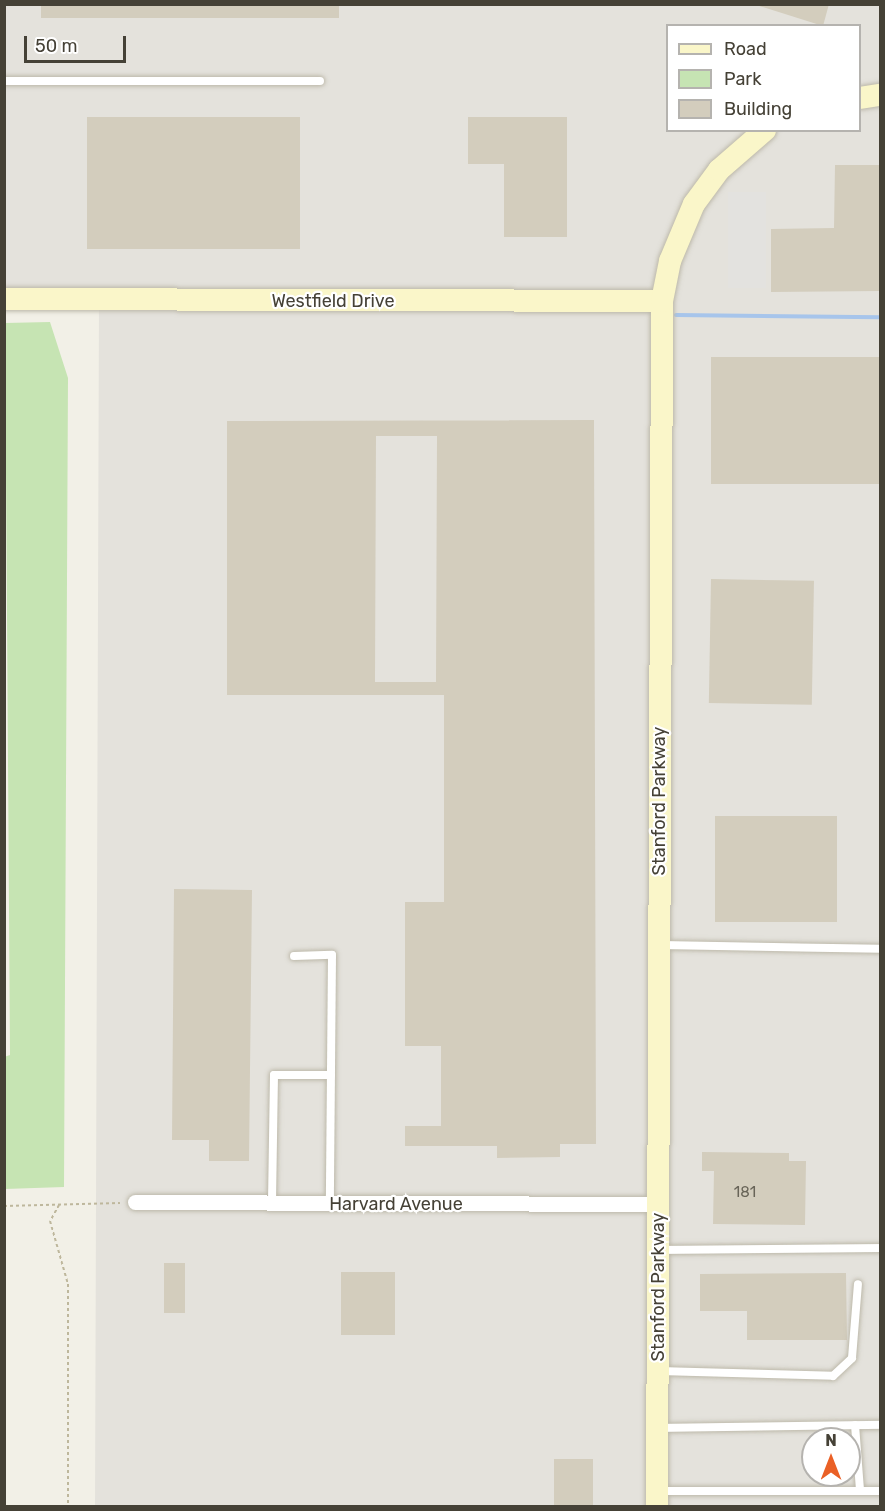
<!DOCTYPE html>
<style>
body{margin:0}
#map{position:relative;width:885px;height:1511px;overflow:hidden;background:#f2f0e7;font-family:Rubik,sans-serif}
div>[style]{position:absolute}
.industrial>*{inset:0;background:#e4e2dc}
.green>*{inset:0;background:#c6e4b3}
.parking>*{inset:0;background:#e3e2df;transform-origin:0 0}
.stream>*{height:4px;margin:-2px;padding:0 2px;transform-origin:2px;border-radius:2px;background:#a7c5eb}
.building>*{inset:0;background:#d3cdbd;transform-origin:0 0}
.path>*{height:2px;margin-top:-1px;transform-origin:0;background:repeating-linear-gradient(90deg,#beb79c 0 3px,transparent 0 6px)}
.roads{filter:drop-shadow(0 0 2px #bdb9aa) drop-shadow(0 0 2px #bdb9aa)}
.lane>*{height:8px;margin:-4px;padding:0 4px;transform-origin:4px;border-radius:4px;background:#fff}
.street>*{height:15px;margin:-7.5px;padding:0 7.5px;transform-origin:7.5px;border-radius:7.5px;background:#fff}
.secondary>*{height:22px;margin:-11px;padding:0 11px;transform-origin:11px;border-radius:11px;background:#faf6c9}
span{translate:-50% -50%;white-space:nowrap;text-align:center;line-height:1.15;-webkit-text-stroke:4.5px #fff;paint-order:stroke}
.number-label{font-size:15px;color:#686458}
.number-label span{-webkit-text-stroke-width:0}
.street-label{font-size:18px;color:#454136}
.frame{position:absolute;inset:0;border:6px solid #454136;pointer-events:none}
.legend{position:absolute;left:666px;top:24px;width:195px;height:108px;box-sizing:border-box;background:#fff;border:2px solid #b5b3af;margin:0;padding:8px 10px;list-style:none;font-size:18px;color:#454136}
.legend li{display:flex;align-items:center;gap:12px;height:30px}
.legend b{width:30px;border:2px solid #b5b3af}
.north{position:absolute;left:801px;top:1427px;width:60px;height:60px;box-sizing:border-box;background:#fff;border:2px solid #b5b3af;border-radius:50%;rotate:0deg;font-size:16px;font-weight:700;line-height:24px;text-align:center;color:#454136}
.north::after{content:'';display:block;margin:auto;width:21px;height:27px;background:#ea6026;clip-path:polygon(50% 0,100% 100%,50% 72%,0 100%)}
.scale{position:absolute;left:24px;top:36px;width:102px;height:27px;box-sizing:border-box;border:3px solid #454136;border-top:0;padding-left:8px;font-size:18px;line-height:21px;white-space:nowrap;color:#454136;-webkit-text-stroke:4px #fff;paint-order:stroke}
</style>
<div id="map">
<div class="industrial">
<i style="clip-path:polygon(evenodd,4px 5px,880px 5px,880px 1506px,95px 1506px,99px 301px,5px 300px,4px 5px,668px 26px,860px 26px,860px 130px,668px 130px,668px 26px,4px 5px,813px 1439px,849px 1439px,849px 1475px,813px 1475px,813px 1439px)"></i>
</div>
<div class="green">
<i style="clip-path:polygon(50px 322px,68px 378px,64px 1187px,5px 1189px,4px 1057px,10px 1055px,5px 323px)"></i>
</div>
<div class="parking">
<i style="left:728px;top:192px;width:38px;height:96px"></i>
</div>
<div class="stream">
<i style="left:676px;top:315px;width:204px;rotate:0.6deg"></i>
</div>
<div class="building">
<i style="left:41px;top:4px;width:298px;height:14px"></i>
<i style="clip-path:polygon(753px 4px,829px 4px,823px 26px)"></i>
<i style="left:87px;top:117px;width:213px;height:132px"></i>
<i style="clip-path:polygon(468px 117px,567px 117px,567px 237px,504px 237px,504px 164px,468px 164px)"></i>
<i style="clip-path:polygon(835px 165px,880px 165px,880px 291px,771px 292px,771px 229px,834px 228px)"></i>
<i style="left:711px;top:357px;width:169px;height:127px"></i>
<i style="clip-path:polygon(evenodd,594px 420px,596px 1144px,560px 1144px,560px 1157px,497px 1158px,497px 1146px,405px 1146px,405px 1126px,441px 1126px,441px 1046px,405px 1046px,405px 902px,444px 902px,444px 695px,227px 695px,227px 421px,594px 420px,376px 436px,437px 436px,436px 682px,375px 682px,376px 436px)"></i>
<i style="left:711px;top:579px;width:103px;height:124px;rotate:1deg"></i>
<i style="left:715px;top:816px;width:122px;height:106px"></i>
<i style="clip-path:polygon(174px 889px,252px 890px,249px 1161px,209px 1161px,209px 1140px,172px 1140px)"></i>
<i style="clip-path:polygon(702px 1152px,789px 1153px,789px 1161px,806px 1161px,805px 1225px,713px 1224px,714px 1171px,702px 1171px)"></i>
<i style="left:164px;top:1263px;width:21px;height:50px"></i>
<i style="left:341px;top:1272px;width:54px;height:63px"></i>
<i style="clip-path:polygon(846px 1273px,847px 1340px,747px 1340px,747px 1311px,700px 1311px,700px 1274px)"></i>
<i style="left:554px;top:1459px;width:39px;height:47px"></i>
</div>
<div class="path">
<i style="left:59px;top:1205px;width:18px;rotate:119deg"></i>
<i style="left:50px;top:1221px;width:66px;rotate:74.1deg"></i>
<i style="left:68px;top:1284px;width:222px;rotate:90deg"></i>
<i style="left:4px;top:1206px;width:116px;rotate:-1.5deg"></i>
</div>
<div class="roads">
<div class="lane">
<i style="left:4px;top:81px;width:316px"></i>
<i style="left:661px;top:945px;width:219px;rotate:1deg"></i>
<i style="left:294px;top:956px;width:38px;rotate:-2deg"></i>
<i style="left:332px;top:955px;width:249px;rotate:90.5deg"></i>
<i style="left:272px;top:1202px;width:127px;rotate:-89.1deg"></i>
<i style="left:274px;top:1075px;width:57px"></i>
<i style="left:659px;top:1250px;width:221px;rotate:-0.5deg"></i>
<i style="left:659px;top:1371px;width:174px;rotate:1.6deg"></i>
<i style="left:833px;top:1376px;width:26px;rotate:-43deg"></i>
<i style="left:852px;top:1358px;width:74px;rotate:-85.4deg"></i>
<i style="left:855px;top:1425px;width:65px;rotate:85.6deg"></i>
<i style="left:659px;top:1428px;width:221px;rotate:-0.8deg"></i>
<i style="left:660px;top:1491px;width:220px"></i>
</div>
<div class="street">
<i style="left:135px;top:1202px;width:523px;rotate:0.22deg"></i>
</div>
<div class="secondary">
<i style="left:860px;top:98px;width:20px;rotate:-9deg"></i>
<i style="left:4px;top:299px;width:658px;rotate:0.17deg"></i>
<i style="left:657px;top:1506px;width:1205px;rotate:-89.76deg"></i>
<i style="left:662px;top:301px;width:41px;rotate:-78.7deg"></i>
<i style="left:670px;top:261px;width:62px;rotate:-67.2deg"></i>
<i style="left:694px;top:204px;width:42px;rotate:-53.7deg"></i>
<i style="left:719px;top:170px;width:61px;rotate:-41deg"></i>
</div>
</div>
<div class="number-label">
<span style="left:745px;top:1193px">181</span>
</div>
<div class="street-label">
<span style="left:333px;top:301px">Westfield Drive</span>
<span style="left:659px;top:801px;rotate:-90deg">Stanford Parkway</span>
<span style="left:396px;top:1204px">Harvard Avenue</span>
<span style="left:658px;top:1287px;rotate:-90deg">Stanford Parkway</span>
</div>
<div class="frame"></div>
<ul class="legend">
<li><b style="height:8px;background:#faf6c9"></b>Road</li>
<li><b style="height:16px;background:#c6e4b3"></b>Park</li>
<li><b style="height:16px;background:#d3cdbd"></b>Building</li>
</ul>
<div class="north">N</div>
<div class="scale">50 m</div>
</div>
